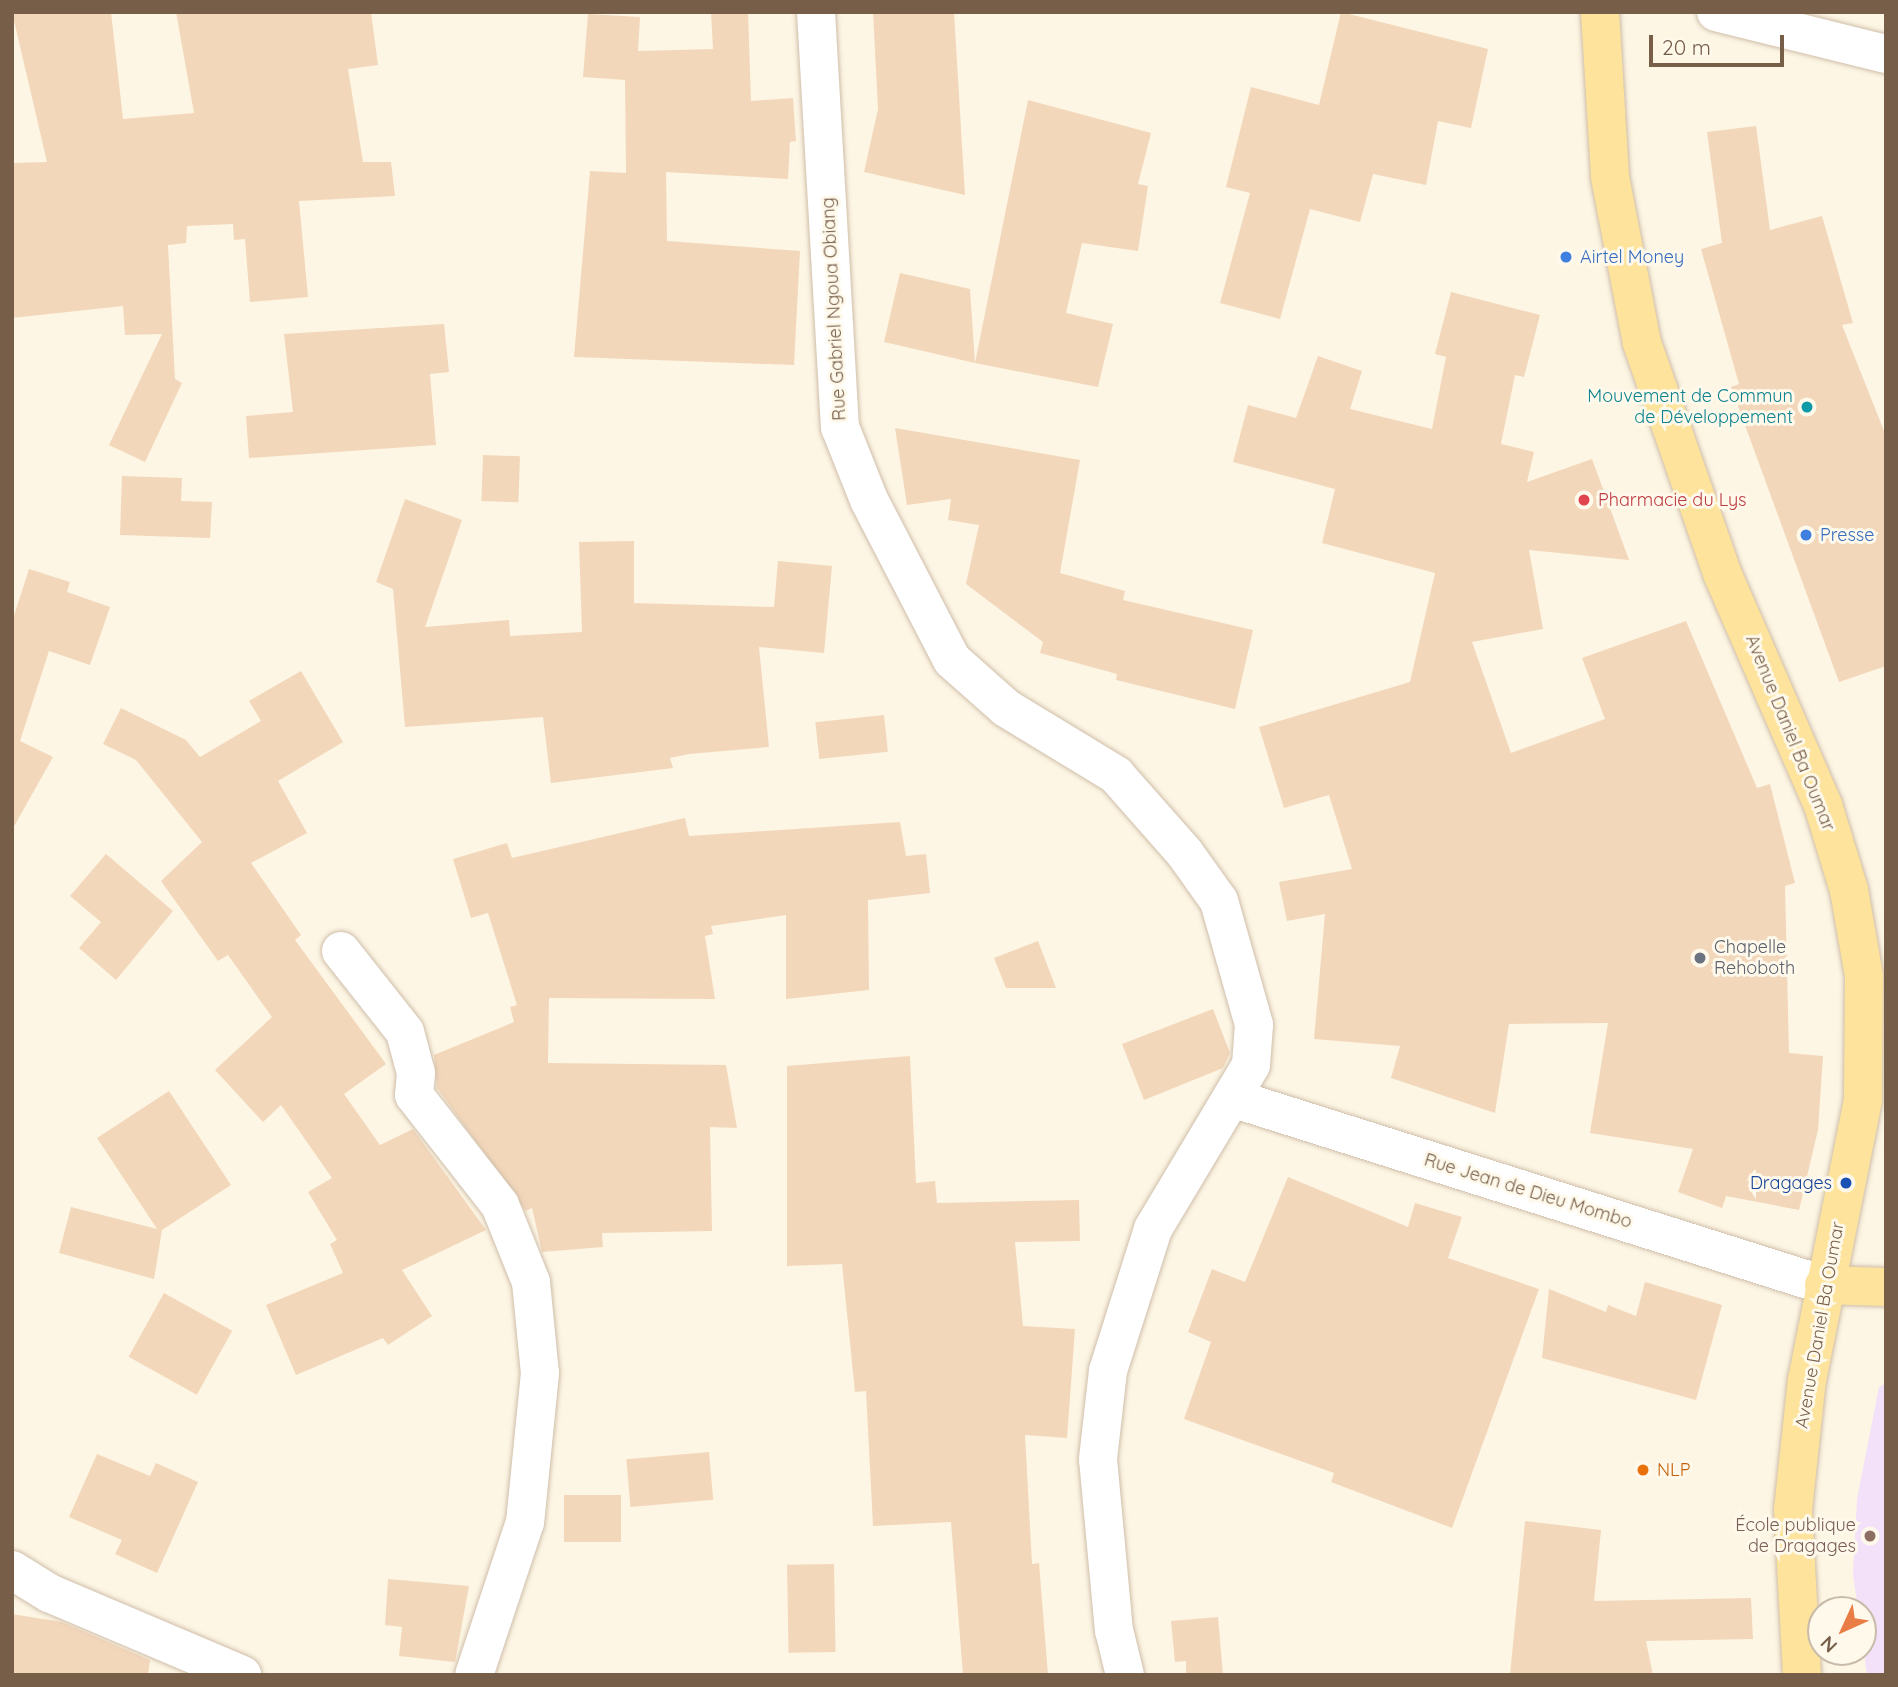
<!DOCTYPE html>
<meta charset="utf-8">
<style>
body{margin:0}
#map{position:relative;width:1898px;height:1687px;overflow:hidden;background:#fdf6e4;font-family:Quicksand,sans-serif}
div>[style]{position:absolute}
.education>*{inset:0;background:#f3e1f9}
.building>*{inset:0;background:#f3d7bb;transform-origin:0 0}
.roads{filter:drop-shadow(0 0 2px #cfbeaa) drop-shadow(0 0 2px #cfbeaa)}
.minor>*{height:38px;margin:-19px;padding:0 19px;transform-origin:19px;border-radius:19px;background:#fff}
.major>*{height:38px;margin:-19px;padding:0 19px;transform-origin:19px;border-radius:19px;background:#fde39b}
.dots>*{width:19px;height:19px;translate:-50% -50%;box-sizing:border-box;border:4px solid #fff9eb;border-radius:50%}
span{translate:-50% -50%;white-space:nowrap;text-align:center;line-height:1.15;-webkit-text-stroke:6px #fff9eb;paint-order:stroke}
.shop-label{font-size:18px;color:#366cbe}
.left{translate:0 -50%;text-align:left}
.street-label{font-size:18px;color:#765e49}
.culture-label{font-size:18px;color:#0d838f}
.right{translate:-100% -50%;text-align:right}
.health-label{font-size:18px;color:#be3a42}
.worship-label{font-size:18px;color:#5b616d}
.transit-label{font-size:18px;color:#164399}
.food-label{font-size:18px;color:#c56008}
.education-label{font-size:18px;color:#785e54}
.frame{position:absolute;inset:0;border:14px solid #765e49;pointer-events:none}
.north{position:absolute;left:1807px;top:1596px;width:70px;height:70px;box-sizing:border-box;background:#fff9eb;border:2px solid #c8bbaa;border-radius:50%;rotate:225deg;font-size:19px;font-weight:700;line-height:28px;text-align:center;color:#765e49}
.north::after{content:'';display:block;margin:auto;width:24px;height:32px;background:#ea7c46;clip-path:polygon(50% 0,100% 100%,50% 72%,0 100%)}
.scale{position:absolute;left:1649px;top:35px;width:135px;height:32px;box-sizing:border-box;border:4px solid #765e49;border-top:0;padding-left:9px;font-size:21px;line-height:24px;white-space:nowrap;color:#765e49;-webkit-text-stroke:5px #fff9eb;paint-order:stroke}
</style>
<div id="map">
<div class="education">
<i style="clip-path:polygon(1886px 1383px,1886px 1675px,1867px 1675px,1853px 1574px,1857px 1499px,1879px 1387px)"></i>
</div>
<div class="building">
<i style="clip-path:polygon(12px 12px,111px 12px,123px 119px,194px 113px,176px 12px,371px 12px,378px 65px,348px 69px,363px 162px,391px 162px,395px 196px,299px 201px,308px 297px,250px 302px,245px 239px,234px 240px,233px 224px,187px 226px,186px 243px,168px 245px,175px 379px,182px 383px,145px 462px,109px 445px,162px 334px,125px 335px,123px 306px,12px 318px,12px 163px,47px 162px)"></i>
<i style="clip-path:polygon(711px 12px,748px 12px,751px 101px,793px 98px,796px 141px,790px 142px,788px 179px,666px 172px,667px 241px,800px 251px,794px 365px,574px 357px,590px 171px,626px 173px,625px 80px,583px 77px,588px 14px,640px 17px,638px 51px,713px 49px)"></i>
<i style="clip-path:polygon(873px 12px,954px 12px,965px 195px,864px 172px,878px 109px)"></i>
<i style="clip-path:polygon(1341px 12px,1488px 49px,1471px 128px,1438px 121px,1426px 185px,1373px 174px,1360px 222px,1310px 209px,1280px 319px,1220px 303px,1250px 193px,1226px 187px,1251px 87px,1319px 105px)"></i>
<i style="clip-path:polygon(1028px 100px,1151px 133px,1138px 184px,1148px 186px,1138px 251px,1082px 243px,1066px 313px,1113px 324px,1098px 387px,975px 363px)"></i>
<i style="clip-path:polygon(1756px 126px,1770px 230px,1822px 216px,1853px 323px,1842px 325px,1886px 436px,1886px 666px,1839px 682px,1731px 387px,1739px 384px,1701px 249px,1722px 243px,1707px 132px)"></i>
<i style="clip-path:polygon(900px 273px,970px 289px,975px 363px,884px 342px)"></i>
<i style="clip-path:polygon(1451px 292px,1540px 315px,1524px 377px,1515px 375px,1501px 444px,1534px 452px,1527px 482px,1592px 459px,1629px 560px,1529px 550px,1543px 629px,1472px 642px,1511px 753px,1605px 719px,1582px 658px,1686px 621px,1757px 788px,1770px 784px,1795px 883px,1785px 886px,1789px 1053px,1823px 1056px,1818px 1130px,1799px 1210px,1726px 1196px,1722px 1208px,1678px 1192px,1693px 1149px,1590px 1133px,1608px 1023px,1509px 1024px,1495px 1113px,1391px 1078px,1400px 1046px,1314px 1039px,1325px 914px,1287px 921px,1279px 882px,1352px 869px,1329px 795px,1284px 808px,1259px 727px,1410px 682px,1435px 573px,1322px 543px,1335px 489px,1233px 462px,1248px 405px,1296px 418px,1318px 356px,1362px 371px,1350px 409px,1432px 429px,1446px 357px,1435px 354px)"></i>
<i style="clip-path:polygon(444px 324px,449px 372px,430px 374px,436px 445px,249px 458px,246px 416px,293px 412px,284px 334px)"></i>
<i style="clip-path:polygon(895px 428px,1080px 460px,1060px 573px,1125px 591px,1123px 600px,1253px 630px,1235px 709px,1116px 680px,1117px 674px,1040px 653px,1043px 642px,966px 584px,979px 525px,948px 520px,951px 499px,907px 505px)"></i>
<i style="left:483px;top:455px;width:37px;height:46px;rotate:2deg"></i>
<i style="clip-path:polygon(122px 476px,182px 478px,181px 501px,212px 502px,210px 538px,120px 535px)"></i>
<i style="clip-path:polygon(405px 499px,462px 520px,425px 627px,509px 620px,510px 636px,582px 632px,579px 542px,634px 541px,634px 603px,774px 607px,778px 561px,832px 566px,824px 653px,759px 647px,769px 747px,689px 754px,670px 758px,673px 768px,551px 783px,543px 717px,405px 727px,393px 589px,376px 582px)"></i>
<i style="clip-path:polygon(29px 569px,70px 582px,67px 592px,110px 607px,90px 665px,49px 651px,20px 741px,53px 757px,12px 830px,12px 622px)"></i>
<i style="clip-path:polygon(301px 671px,343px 742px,278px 781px,307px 833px,251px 863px,301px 935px,295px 940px,386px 1064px,344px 1094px,380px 1145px,413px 1129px,486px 1230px,402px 1270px,432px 1316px,388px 1345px,383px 1338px,296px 1375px,266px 1305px,343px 1273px,330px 1244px,337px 1240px,308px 1192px,332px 1178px,281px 1105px,263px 1122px,215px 1070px,272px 1017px,228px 955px,218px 961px,161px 881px,202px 842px,136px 760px,103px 744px,121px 708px,186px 740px,200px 757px,261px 721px,249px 701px)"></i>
<i style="left:884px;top:715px;width:37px;height:69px;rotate:84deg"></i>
<i style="clip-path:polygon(685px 818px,689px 836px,900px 822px,906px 856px,926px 854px,930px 893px,868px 900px,869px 990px,786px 999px,786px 915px,711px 926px,713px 934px,705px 936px,715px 999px,549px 998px,548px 1063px,726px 1065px,737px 1128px,710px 1127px,712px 1231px,602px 1233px,603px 1247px,542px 1252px,532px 1208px,526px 1211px,437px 1088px,434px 1055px,514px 1022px,510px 1007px,517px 1005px,488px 913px,471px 918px,453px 859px,507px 843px,512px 858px)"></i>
<i style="clip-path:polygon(106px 854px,173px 911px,116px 980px,79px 948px,101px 922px,70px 896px)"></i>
<i style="clip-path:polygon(1038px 941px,1056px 988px,1006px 988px,994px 958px)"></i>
<i style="clip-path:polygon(1213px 1009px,1230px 1053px,1223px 1068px,1144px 1100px,1122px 1044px)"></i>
<i style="clip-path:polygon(910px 1056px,916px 1183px,935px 1181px,937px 1203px,1079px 1200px,1080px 1241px,1015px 1242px,1023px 1326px,1075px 1329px,1067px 1438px,1025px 1435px,1032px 1564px,1039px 1563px,1048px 1675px,963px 1675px,951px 1522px,873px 1526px,866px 1391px,855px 1392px,842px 1264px,787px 1266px,787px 1066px)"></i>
<i style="clip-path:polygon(169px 1091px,231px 1185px,162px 1230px,154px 1279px,59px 1253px,71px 1207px,157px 1229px,97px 1138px)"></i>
<i style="clip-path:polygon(1288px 1177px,1408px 1227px,1415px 1203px,1462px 1217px,1448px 1258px,1539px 1289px,1452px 1528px,1331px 1482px,1334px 1473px,1184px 1419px,1211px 1342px,1188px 1332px,1212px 1269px,1245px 1282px)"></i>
<i style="clip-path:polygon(1645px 1282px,1722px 1305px,1696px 1400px,1542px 1358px,1549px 1289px,1606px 1312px,1608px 1305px,1636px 1316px)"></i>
<i style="left:164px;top:1293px;width:78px;height:73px;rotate:29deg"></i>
<i style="left:709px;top:1452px;width:48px;height:83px;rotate:85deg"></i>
<i style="clip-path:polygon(97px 1454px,150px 1476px,156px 1463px,198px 1482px,157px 1573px,115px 1554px,122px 1540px,69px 1517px)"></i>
<i style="left:564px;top:1495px;width:57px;height:47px"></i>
<i style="clip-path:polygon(1525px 1521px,1601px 1530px,1594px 1601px,1751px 1598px,1753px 1639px,1646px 1641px,1653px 1675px,1510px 1675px)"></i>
<i style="left:834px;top:1564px;width:88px;height:47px;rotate:89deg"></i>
<i style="clip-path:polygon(388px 1579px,469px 1586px,455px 1662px,399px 1656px,402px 1627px,385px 1625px)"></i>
<i style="clip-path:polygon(12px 1614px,62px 1622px,150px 1660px,148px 1675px,12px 1675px)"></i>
<i style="clip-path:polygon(1218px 1617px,1223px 1675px,1186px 1675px,1186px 1661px,1175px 1662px,1171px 1621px)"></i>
</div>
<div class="roads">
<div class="minor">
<i style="left:816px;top:12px;width:416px;rotate:86.7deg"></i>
<i style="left:840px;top:427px;width:79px;rotate:68.3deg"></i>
<i style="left:869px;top:500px;width:180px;rotate:62.6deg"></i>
<i style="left:952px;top:660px;width:72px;rotate:41.6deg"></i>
<i style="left:1006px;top:708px;width:129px;rotate:31.3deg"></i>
<i style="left:1116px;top:775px;width:103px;rotate:48.6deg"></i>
<i style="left:1184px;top:852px;width:60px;rotate:54.5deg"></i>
<i style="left:1219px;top:901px;width:129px;rotate:74.2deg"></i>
<i style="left:1254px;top:1025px;width:40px;rotate:94.3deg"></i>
<i style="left:1251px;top:1065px;width:191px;rotate:120.9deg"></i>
<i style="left:1153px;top:1229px;width:149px;rotate:107.6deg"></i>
<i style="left:1108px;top:1371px;width:89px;rotate:96.5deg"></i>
<i style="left:1098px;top:1459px;width:172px;rotate:84.7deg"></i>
<i style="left:1114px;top:1630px;width:46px;rotate:76.3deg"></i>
<i style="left:1716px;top:12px;width:175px;rotate:13.9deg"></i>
<i style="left:341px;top:951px;width:103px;rotate:51.7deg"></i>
<i style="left:405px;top:1032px;width:42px;rotate:75deg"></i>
<i style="left:416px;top:1073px;width:22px;rotate:95deg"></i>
<i style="left:414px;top:1095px;width:140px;rotate:52deg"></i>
<i style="left:500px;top:1205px;width:83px;rotate:68.1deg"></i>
<i style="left:531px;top:1282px;width:91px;rotate:84.4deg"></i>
<i style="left:540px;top:1373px;width:150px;rotate:95.7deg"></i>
<i style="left:525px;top:1522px;width:161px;rotate:108.4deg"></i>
<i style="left:1232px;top:1098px;width:621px;rotate:17.53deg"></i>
<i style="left:12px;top:1570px;width:44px;rotate:31.9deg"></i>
<i style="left:49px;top:1593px;width:210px;rotate:23deg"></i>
</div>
<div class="major">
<i style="left:1600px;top:12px;width:165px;rotate:86.5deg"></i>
<i style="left:1610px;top:177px;width:169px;rotate:79.1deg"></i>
<i style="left:1642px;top:343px;width:244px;rotate:70.8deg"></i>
<i style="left:1722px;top:573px;width:253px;rotate:66.5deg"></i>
<i style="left:1823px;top:805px;width:89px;rotate:73deg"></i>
<i style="left:1849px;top:890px;width:87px;rotate:80.1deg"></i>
<i style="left:1864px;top:976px;width:124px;rotate:90.5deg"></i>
<i style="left:1863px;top:1100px;width:285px;rotate:101.3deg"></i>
<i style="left:1807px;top:1379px;width:131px;rotate:96.1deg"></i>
<i style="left:1793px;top:1509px;width:166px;rotate:86.9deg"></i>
<i style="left:1824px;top:1285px;width:62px;rotate:1.8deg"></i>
</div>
</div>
<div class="dots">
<i style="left:1566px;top:257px;background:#3f7fe0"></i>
<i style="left:1807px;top:407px;background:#0f9aa8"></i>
<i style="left:1584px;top:500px;background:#e0444e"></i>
<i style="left:1806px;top:535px;background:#3f7fe0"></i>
<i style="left:1700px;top:958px;background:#6b7280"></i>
<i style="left:1846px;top:1183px;background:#1a4fb4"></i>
<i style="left:1643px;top:1470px;background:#e8710a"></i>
<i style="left:1870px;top:1536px;background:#8d6e63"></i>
</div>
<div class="shop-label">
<span class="left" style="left:1580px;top:257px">Airtel Money</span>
<span class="left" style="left:1820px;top:535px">Presse</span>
</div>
<div class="street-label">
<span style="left:834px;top:309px;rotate:-93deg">Rue Gabriel Ngoua Obiang</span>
<span style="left:1790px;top:733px;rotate:68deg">Avenue Daniel Ba Oumar</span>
<span style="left:1528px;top:1191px;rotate:17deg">Rue Jean de Dieu Mombo</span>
<span style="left:1820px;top:1325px;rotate:-80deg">Avenue Daniel Ba Oumar</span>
</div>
<div class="culture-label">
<span class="right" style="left:1793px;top:407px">Mouvement de Commun<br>de Développement</span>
</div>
<div class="health-label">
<span class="left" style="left:1598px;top:500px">Pharmacie du Lys</span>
</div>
<div class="worship-label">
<span class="left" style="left:1714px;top:958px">Chapelle<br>Rehoboth</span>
</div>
<div class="transit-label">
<span class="right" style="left:1832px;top:1183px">Dragages</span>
</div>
<div class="food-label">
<span class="left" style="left:1657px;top:1470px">NLP</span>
</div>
<div class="education-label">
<span class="right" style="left:1856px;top:1536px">École publique<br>de Dragages</span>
</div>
<div class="frame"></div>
<div class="north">N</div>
<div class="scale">20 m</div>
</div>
